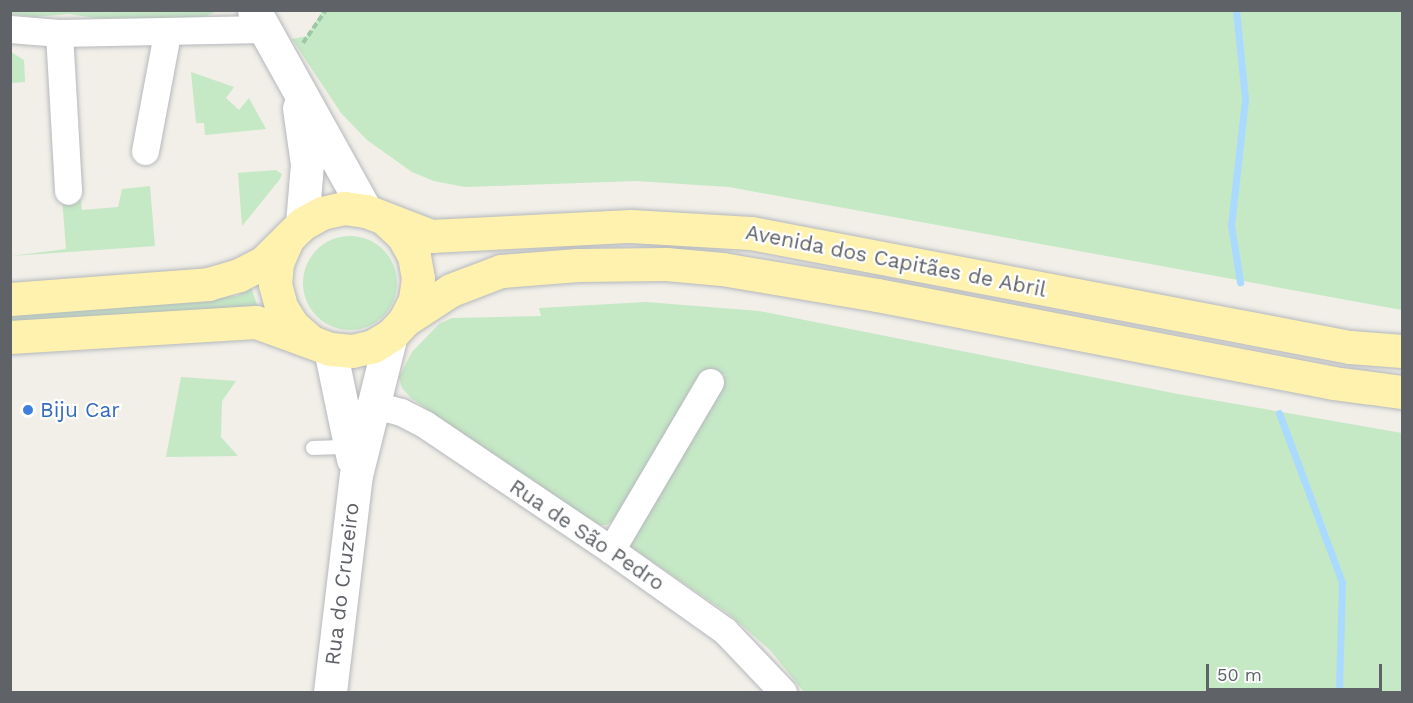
<!DOCTYPE html>
<meta charset="utf-8">
<style>
body{margin:0}
#map{position:relative;width:1413px;height:703px;overflow:hidden;background:#f1efe8;font-family:"Work Sans",sans-serif}
div>[style]{position:absolute}
.green>*{inset:0;background:#c5e8c5}
.round{border-radius:50%}
.stream>*{height:7px;margin:-3.5px;padding:0 3.5px;transform-origin:3.5px;border-radius:3.5px;background:#aadaff}
.path>*{height:4px;margin-top:-2px;transform-origin:0;background:repeating-linear-gradient(90deg,#9cc7a9 0 6px,transparent 0 9px)}
.roads{filter:drop-shadow(0 0 2px #b5b8bc) drop-shadow(0 0 2px #b5b8bc)}
.service>*{height:14px;margin:-7px;padding:0 7px;transform-origin:7px;border-radius:7px;background:#fff}
.minor>*{height:27px;margin:-13.5px;padding:0 13.5px;transform-origin:13.5px;border-radius:13.5px;background:#fff}
.tertiary>*{height:33px;margin:-16.5px;padding:0 16.5px;transform-origin:16.5px;border-radius:16.5px;background:#fff}
.secondary>*{height:33px;margin:-16.5px;padding:0 16.5px;transform-origin:16.5px;border-radius:16.5px;background:#fff}
.primary>*{height:33px;margin:-16.5px;padding:0 16.5px;transform-origin:16.5px;border-radius:16.5px;background:#fff2af}
.dots>*{width:16px;height:16px;translate:-50% -50%;box-sizing:border-box;border:3px solid #fff;border-radius:50%}
span{translate:-50% -50%;white-space:nowrap;text-align:center;line-height:1.15;-webkit-text-stroke:4.5px #fff;paint-order:stroke}
.street-label{font-size:21px;color:#5f6368}
.shop-label{font-size:21px;color:#366cbe}
.left{translate:0 -50%;text-align:left}
.frame{position:absolute;inset:0;border:12px solid #5f6368;pointer-events:none}
.scale{position:absolute;left:1206px;top:664px;width:176px;height:27px;box-sizing:border-box;border:3px solid #5f6368;border-top:0;padding-left:8px;font-size:18px;line-height:21px;white-space:nowrap;color:#5f6368;-webkit-text-stroke:4px #fff;paint-order:stroke}
</style>
<div id="map">
<div class="green">
<i style="clip-path:polygon(11px 10px,217px 11px,198px 20px,95px 18px,69px 14px,35px 17px,11px 14px)"></i>
<i style="clip-path:polygon(323px 10px,1402px 11px,1402px 310px,729px 187px,636px 181px,465px 187px,434px 181px,412px 172px,367px 140px,341px 113px,292px 39px,307px 36px)"></i>
<i style="clip-path:polygon(11px 52px,24px 60px,25px 82px,11px 83px)"></i>
<i style="clip-path:polygon(191px 72px,234px 87px,226px 98px,239px 110px,249px 98px,266px 129px,205px 135px,204px 123px,196px 123px)"></i>
<i style="clip-path:polygon(276px 170px,282px 174px,280px 179px,242px 226px,238px 173px)"></i>
<i style="clip-path:polygon(150px 186px,155px 246px,11px 256px,66px 249px,62px 197px,80px 195px,82px 210px,118px 207px,122px 189px)"></i>
<i class="round" style="left:303px;top:236px;width:94px;height:94px"></i>
<i style="clip-path:polygon(251px 288px,258px 307px,11px 322px,11px 312px,237px 296px)"></i>
<i style="clip-path:polygon(646px 302px,759px 311px,1178px 394px,1402px 433px,1402px 692px,804px 692px,770px 650px,730px 615px,625px 543px,725px 375px,706px 370px,612px 522px,606px 525px,600px 525px,525px 478px,411px 398px,402px 388px,399px 377px,412px 352px,439px 324px,452px 318px,541px 316px,539px 308px)"></i>
<i style="clip-path:polygon(181px 377px,236px 381px,222px 401px,221px 437px,238px 456px,166px 457px)"></i>
</div>
<div class="stream">
<i style="left:1236px;top:10px;width:89px;rotate:84.2deg"></i>
<i style="left:1245px;top:99px;width:127px;rotate:96.3deg"></i>
<i style="left:1231px;top:225px;width:58px;rotate:81deg"></i>
<i style="left:1279px;top:413px;width:180px;rotate:69.6deg"></i>
<i style="left:1342px;top:582px;width:110px;rotate:91.6deg"></i>
</div>
<div class="path">
<i style="left:303px;top:43px;width:40px;rotate:-55.1deg"></i>
</div>
<div class="roads">
<div class="service">
<i style="left:313px;top:448px;width:37px;rotate:-2deg"></i>
</div>
<div class="minor">
<i style="left:10px;top:29px;width:49px;rotate:4.7deg"></i>
<i style="left:59px;top:33px;width:205px;rotate:-1.1deg"></i>
<i style="left:59px;top:33px;width:158px;rotate:86.7deg"></i>
<i style="left:145px;top:151px;width:120px;rotate:-79.4deg"></i>
<i style="left:371px;top:404px;width:31px;rotate:15deg"></i>
<i style="left:401px;top:412px;width:28px;rotate:27deg"></i>
<i style="left:426px;top:425px;width:223px;rotate:34deg"></i>
<i style="left:611px;top:550px;width:140px;rotate:35.4deg"></i>
<i style="left:725px;top:631px;width:84px;rotate:46.4deg"></i>
<i style="left:611px;top:550px;width:195px;rotate:-59.5deg"></i>
</div>
<div class="tertiary">
<i style="left:330px;top:349px;width:112px;rotate:78.2deg"></i>
<i style="left:330px;top:692px;width:219px;rotate:-83.2deg"></i>
<i style="left:356px;top:475px;width:144px;rotate:-76deg"></i>
</div>
<div class="secondary">
<i style="left:254px;top:10px;width:230px;rotate:60.9deg"></i>
<i style="left:299px;top:108px;width:57px;rotate:81.9deg"></i>
<i style="left:307px;top:164px;width:60px;rotate:94.8deg"></i>
</div>
<div class="primary">
<i style="left:387px;top:221px;width:22px;rotate:43deg"></i>
<i style="left:403px;top:236px;width:23px;rotate:61deg"></i>
<i style="left:414px;top:256px;width:22px;rotate:80deg"></i>
<i style="left:418px;top:278px;width:22px;rotate:98deg"></i>
<i style="left:415px;top:300px;width:22px;rotate:117deg"></i>
<i style="left:287px;top:240px;width:24px;rotate:114deg"></i>
<i style="left:277px;top:262px;width:22px;rotate:95deg"></i>
<i style="left:275px;top:284px;width:24px;rotate:75deg"></i>
<i style="left:281px;top:307px;width:22px;rotate:58deg"></i>
<i style="left:293px;top:326px;width:20px;rotate:41deg"></i>
<i style="left:10px;top:299px;width:199px;rotate:-4.3deg"></i>
<i style="left:208px;top:284px;width:32px;rotate:-16deg"></i>
<i style="left:239px;top:275px;width:28px;rotate:-27deg"></i>
<i style="left:264px;top:262px;width:54px;rotate:-45deg"></i>
<i style="left:302px;top:224px;width:23px;rotate:-29deg"></i>
<i style="left:322px;top:213px;width:23px;rotate:-13deg"></i>
<i style="left:344px;top:208px;width:22px;rotate:8deg"></i>
<i style="left:366px;top:211px;width:70px;rotate:21deg"></i>
<i style="left:431px;top:236px;width:200px;rotate:-2.9deg"></i>
<i style="left:631px;top:226px;width:120px;rotate:3.3deg"></i>
<i style="left:751px;top:233px;width:610px;rotate:10.78deg"></i>
<i style="left:1350px;top:347px;width:52px;rotate:4.4deg"></i>
<i style="left:10px;top:337px;width:246px;rotate:-3.5deg"></i>
<i style="left:256px;top:322px;width:79px;rotate:20deg"></i>
<i style="left:330px;top:349px;width:22px;rotate:5deg"></i>
<i style="left:352px;top:351px;width:22px;rotate:-13deg"></i>
<i style="left:373px;top:346px;width:21px;rotate:-31deg"></i>
<i style="left:391px;top:335px;width:21px;rotate:-47deg"></i>
<i style="left:405px;top:320px;width:55px;rotate:-33.1deg"></i>
<i style="left:451px;top:290px;width:53px;rotate:-20.8deg"></i>
<i style="left:501px;top:271px;width:77px;rotate:-4.5deg"></i>
<i style="left:578px;top:265px;width:88px;rotate:-0.7deg"></i>
<i style="left:666px;top:264px;width:56px;rotate:5.1deg"></i>
<i style="left:722px;top:269px;width:157px;rotate:9.5deg"></i>
<i style="left:877px;top:295px;width:464px;rotate:10.9deg"></i>
<i style="left:1333px;top:383px;width:70px;rotate:7.4deg"></i>
</div>
</div>
<div class="dots">
<i style="left:28px;top:410px;background:#3f7fe0"></i>
</div>
<div class="street-label">
<span style="left:896px;top:261px;rotate:11deg">Avenida dos Capitães de Abril</span>
<span style="left:587px;top:535px;rotate:34deg">Rua de São Pedro</span>
<span style="left:342px;top:584px;rotate:-83deg">Rua do Cruzeiro</span>
</div>
<div class="shop-label">
<span class="left" style="left:40px;top:410px">Biju Car</span>
</div>
<div class="frame"></div>
<div class="scale">50 m</div>
</div>
